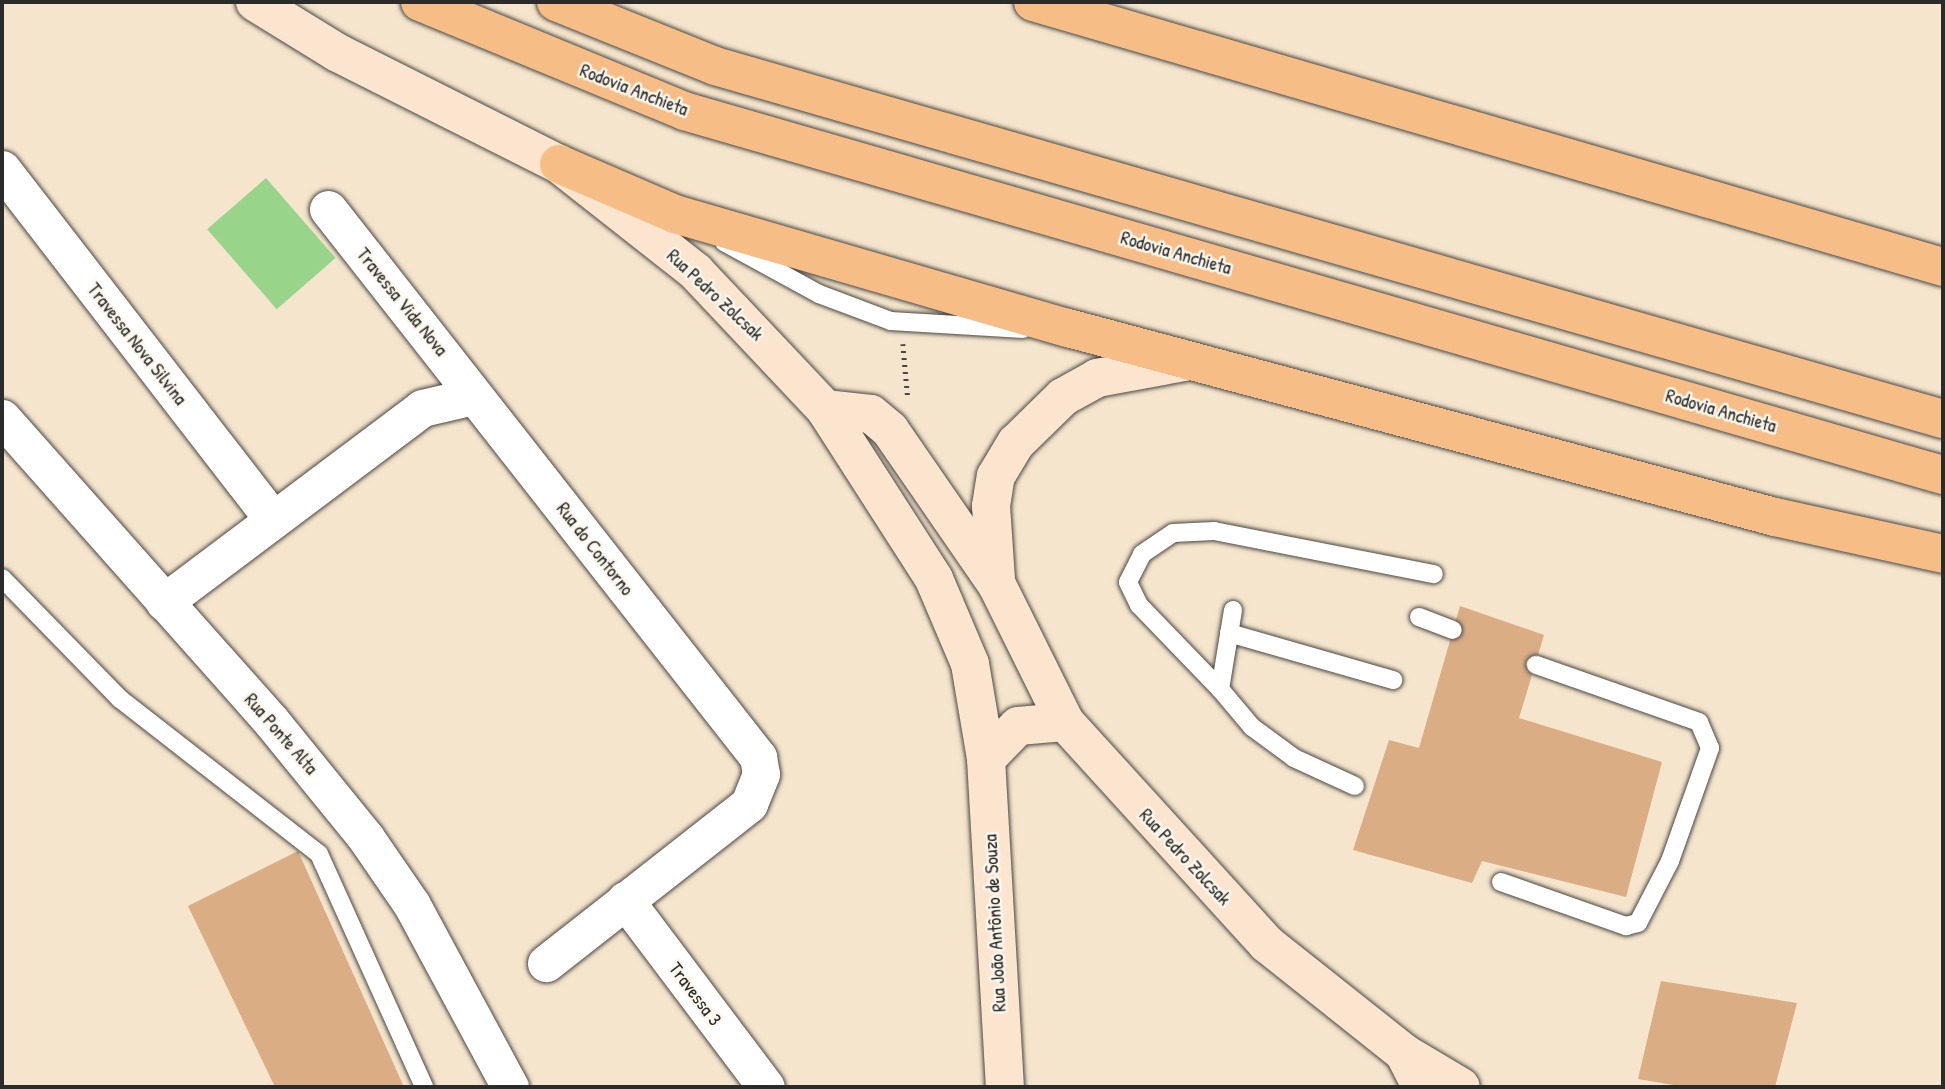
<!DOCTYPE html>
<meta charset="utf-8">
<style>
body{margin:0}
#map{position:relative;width:1945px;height:1089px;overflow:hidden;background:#f5e5cc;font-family:"Patrick Hand",sans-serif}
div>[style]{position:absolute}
.green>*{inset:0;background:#98d489;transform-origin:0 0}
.building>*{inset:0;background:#daad84}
.path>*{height:4.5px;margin-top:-2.25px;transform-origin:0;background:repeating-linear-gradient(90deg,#494743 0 2px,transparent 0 7px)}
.roads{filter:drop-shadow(0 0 2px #494743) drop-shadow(0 0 2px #494743)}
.lane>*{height:18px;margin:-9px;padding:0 9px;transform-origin:9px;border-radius:9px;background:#fff}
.street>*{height:37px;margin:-18.5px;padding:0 18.5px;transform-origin:18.5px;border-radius:18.5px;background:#fff}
.secondary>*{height:38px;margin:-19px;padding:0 19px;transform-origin:19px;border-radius:19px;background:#fbe5cf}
.highway>*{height:38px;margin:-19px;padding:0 19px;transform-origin:19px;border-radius:19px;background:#f6be86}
span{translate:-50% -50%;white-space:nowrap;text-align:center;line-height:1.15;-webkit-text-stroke:5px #fbf7ec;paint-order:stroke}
.street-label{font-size:19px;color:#2b2b2b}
.frame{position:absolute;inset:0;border:4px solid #2b2b2b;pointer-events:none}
</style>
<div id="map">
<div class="green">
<i style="left:266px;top:178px;width:106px;height:78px;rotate:49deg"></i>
</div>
<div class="building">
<i style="clip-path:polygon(1460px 606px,1544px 635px,1519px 718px,1662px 762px,1626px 897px,1482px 861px,1472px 883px,1353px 850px,1389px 740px,1419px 748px)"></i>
<i style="clip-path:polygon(298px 851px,404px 1087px,275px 1087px,188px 906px)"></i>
<i style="clip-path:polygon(1661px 981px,1797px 1003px,1775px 1087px,1685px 1087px,1638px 1079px)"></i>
</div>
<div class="path">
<i style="left:903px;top:344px;width:55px;rotate:84.8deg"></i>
</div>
<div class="roads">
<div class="lane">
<i style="left:724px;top:242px;width:108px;rotate:28.7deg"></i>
<i style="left:819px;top:294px;width:77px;rotate:20.6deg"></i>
<i style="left:891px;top:321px;width:132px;rotate:3.5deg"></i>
<i style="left:2px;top:578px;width:169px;rotate:45.7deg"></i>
<i style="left:120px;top:699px;width:252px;rotate:37.9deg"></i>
<i style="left:319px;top:854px;width:256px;rotate:65.7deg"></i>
<i style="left:1233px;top:610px;width:80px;rotate:99.3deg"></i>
<i style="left:1220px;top:689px;width:50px;rotate:49.9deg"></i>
<i style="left:1252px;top:727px;width:52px;rotate:36.4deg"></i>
<i style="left:1294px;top:758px;width:67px;rotate:24.7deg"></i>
<i style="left:1419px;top:617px;width:36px;rotate:21deg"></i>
<i style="left:1229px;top:633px;width:171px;rotate:16deg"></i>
<i style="left:1220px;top:689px;width:117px;rotate:-134deg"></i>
<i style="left:1139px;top:605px;width:25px;rotate:-116deg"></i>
<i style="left:1128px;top:582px;width:31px;rotate:-63deg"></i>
<i style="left:1142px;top:554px;width:37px;rotate:-34deg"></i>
<i style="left:1173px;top:533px;width:41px;rotate:-2.8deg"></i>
<i style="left:1214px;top:531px;width:224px;rotate:11.1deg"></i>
<i style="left:1501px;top:882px;width:133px;rotate:19.4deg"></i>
<i style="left:1626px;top:926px;width:12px;rotate:-14deg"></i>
<i style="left:1638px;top:923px;width:70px;rotate:-62.7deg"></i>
<i style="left:1670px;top:861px;width:120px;rotate:-70.5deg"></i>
<i style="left:1710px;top:748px;width:28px;rotate:-113deg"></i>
<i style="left:1699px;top:722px;width:173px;rotate:-160.7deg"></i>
</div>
<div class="street">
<i style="left:2px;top:169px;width:441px;rotate:52.3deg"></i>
<i style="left:328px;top:209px;width:697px;rotate:51.88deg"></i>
<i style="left:758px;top:757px;width:17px;rotate:80deg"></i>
<i style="left:761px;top:774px;width:32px;rotate:112deg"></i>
<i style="left:749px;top:804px;width:258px;rotate:141.9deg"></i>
<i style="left:2px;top:418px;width:405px;rotate:48.4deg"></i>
<i style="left:271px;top:721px;width:151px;rotate:50.9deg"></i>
<i style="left:366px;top:838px;width:81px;rotate:55.5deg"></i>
<i style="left:412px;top:905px;width:207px;rotate:61.7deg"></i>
<i style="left:164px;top:602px;width:323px;rotate:-36.9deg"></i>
<i style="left:422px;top:408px;width:53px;rotate:-13deg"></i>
<i style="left:625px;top:900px;width:234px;rotate:53deg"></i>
</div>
<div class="secondary">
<i style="left:255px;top:2px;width:97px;rotate:31.6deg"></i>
<i style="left:338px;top:53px;width:247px;rotate:26.7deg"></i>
<i style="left:559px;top:164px;width:174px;rotate:38.2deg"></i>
<i style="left:696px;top:272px;width:188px;rotate:46.7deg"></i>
<i style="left:825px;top:409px;width:202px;rotate:57.3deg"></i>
<i style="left:934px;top:579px;width:92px;rotate:67deg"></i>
<i style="left:970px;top:664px;width:96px;rotate:80.4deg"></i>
<i style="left:986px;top:759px;width:329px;rotate:86.7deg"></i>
<i style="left:825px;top:409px;width:46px;rotate:6.2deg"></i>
<i style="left:871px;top:414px;width:25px;rotate:40deg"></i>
<i style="left:890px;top:430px;width:188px;rotate:55.4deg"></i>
<i style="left:997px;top:585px;width:153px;rotate:63.6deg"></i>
<i style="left:1065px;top:722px;width:300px;rotate:47.7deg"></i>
<i style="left:1267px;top:944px;width:175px;rotate:38.5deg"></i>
<i style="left:1404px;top:1053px;width:38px;rotate:63deg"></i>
<i style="left:996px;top:579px;width:73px;rotate:-93.9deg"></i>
<i style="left:991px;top:506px;width:30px;rotate:-81deg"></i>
<i style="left:996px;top:476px;width:39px;rotate:-59deg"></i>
<i style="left:1016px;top:443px;width:66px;rotate:-44.4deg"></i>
<i style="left:1063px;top:397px;width:39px;rotate:-29deg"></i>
<i style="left:1097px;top:378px;width:95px;rotate:-10.4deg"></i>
<i style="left:986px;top:759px;width:46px;rotate:-45.9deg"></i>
<i style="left:1018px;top:726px;width:47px;rotate:-4.9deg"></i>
<i style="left:1404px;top:1053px;width:66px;rotate:30.8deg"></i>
</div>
<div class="highway">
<i style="left:420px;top:2px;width:286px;rotate:22.4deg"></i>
<i style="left:684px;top:111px;width:1311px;rotate:16.13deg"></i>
<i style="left:556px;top:2px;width:171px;rotate:21.9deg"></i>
<i style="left:715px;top:66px;width:1278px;rotate:16.04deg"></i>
<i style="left:1033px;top:2px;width:948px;rotate:16.24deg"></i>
<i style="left:559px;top:164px;width:126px;rotate:23.3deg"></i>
<i style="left:675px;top:214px;width:409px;rotate:16.2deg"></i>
<i style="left:1068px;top:328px;width:732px;rotate:14.97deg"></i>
<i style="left:1775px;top:517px;width:172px;rotate:12.4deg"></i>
</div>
</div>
<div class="street-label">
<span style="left:634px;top:90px;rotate:21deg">Rodovia Anchieta</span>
<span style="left:1176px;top:253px;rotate:16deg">Rodovia Anchieta</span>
<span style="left:715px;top:295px;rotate:43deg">Rua Pedro Zolcsak</span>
<span style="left:402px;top:302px;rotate:51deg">Travessa Vida Nova</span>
<span style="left:137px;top:344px;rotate:52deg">Travessa Nova Silvina</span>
<span style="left:1721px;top:411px;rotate:16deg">Rodovia Anchieta</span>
<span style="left:595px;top:549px;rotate:52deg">Rua do Contorno</span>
<span style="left:281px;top:734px;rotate:49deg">Rua Ponte Alta</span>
<span style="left:1185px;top:857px;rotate:47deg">Rua Pedro Zolcsak</span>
<span style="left:995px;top:923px;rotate:-93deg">Rua João Antônio de Souza</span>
<span style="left:695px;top:994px;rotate:53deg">Travessa 3</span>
</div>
<div class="frame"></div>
</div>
